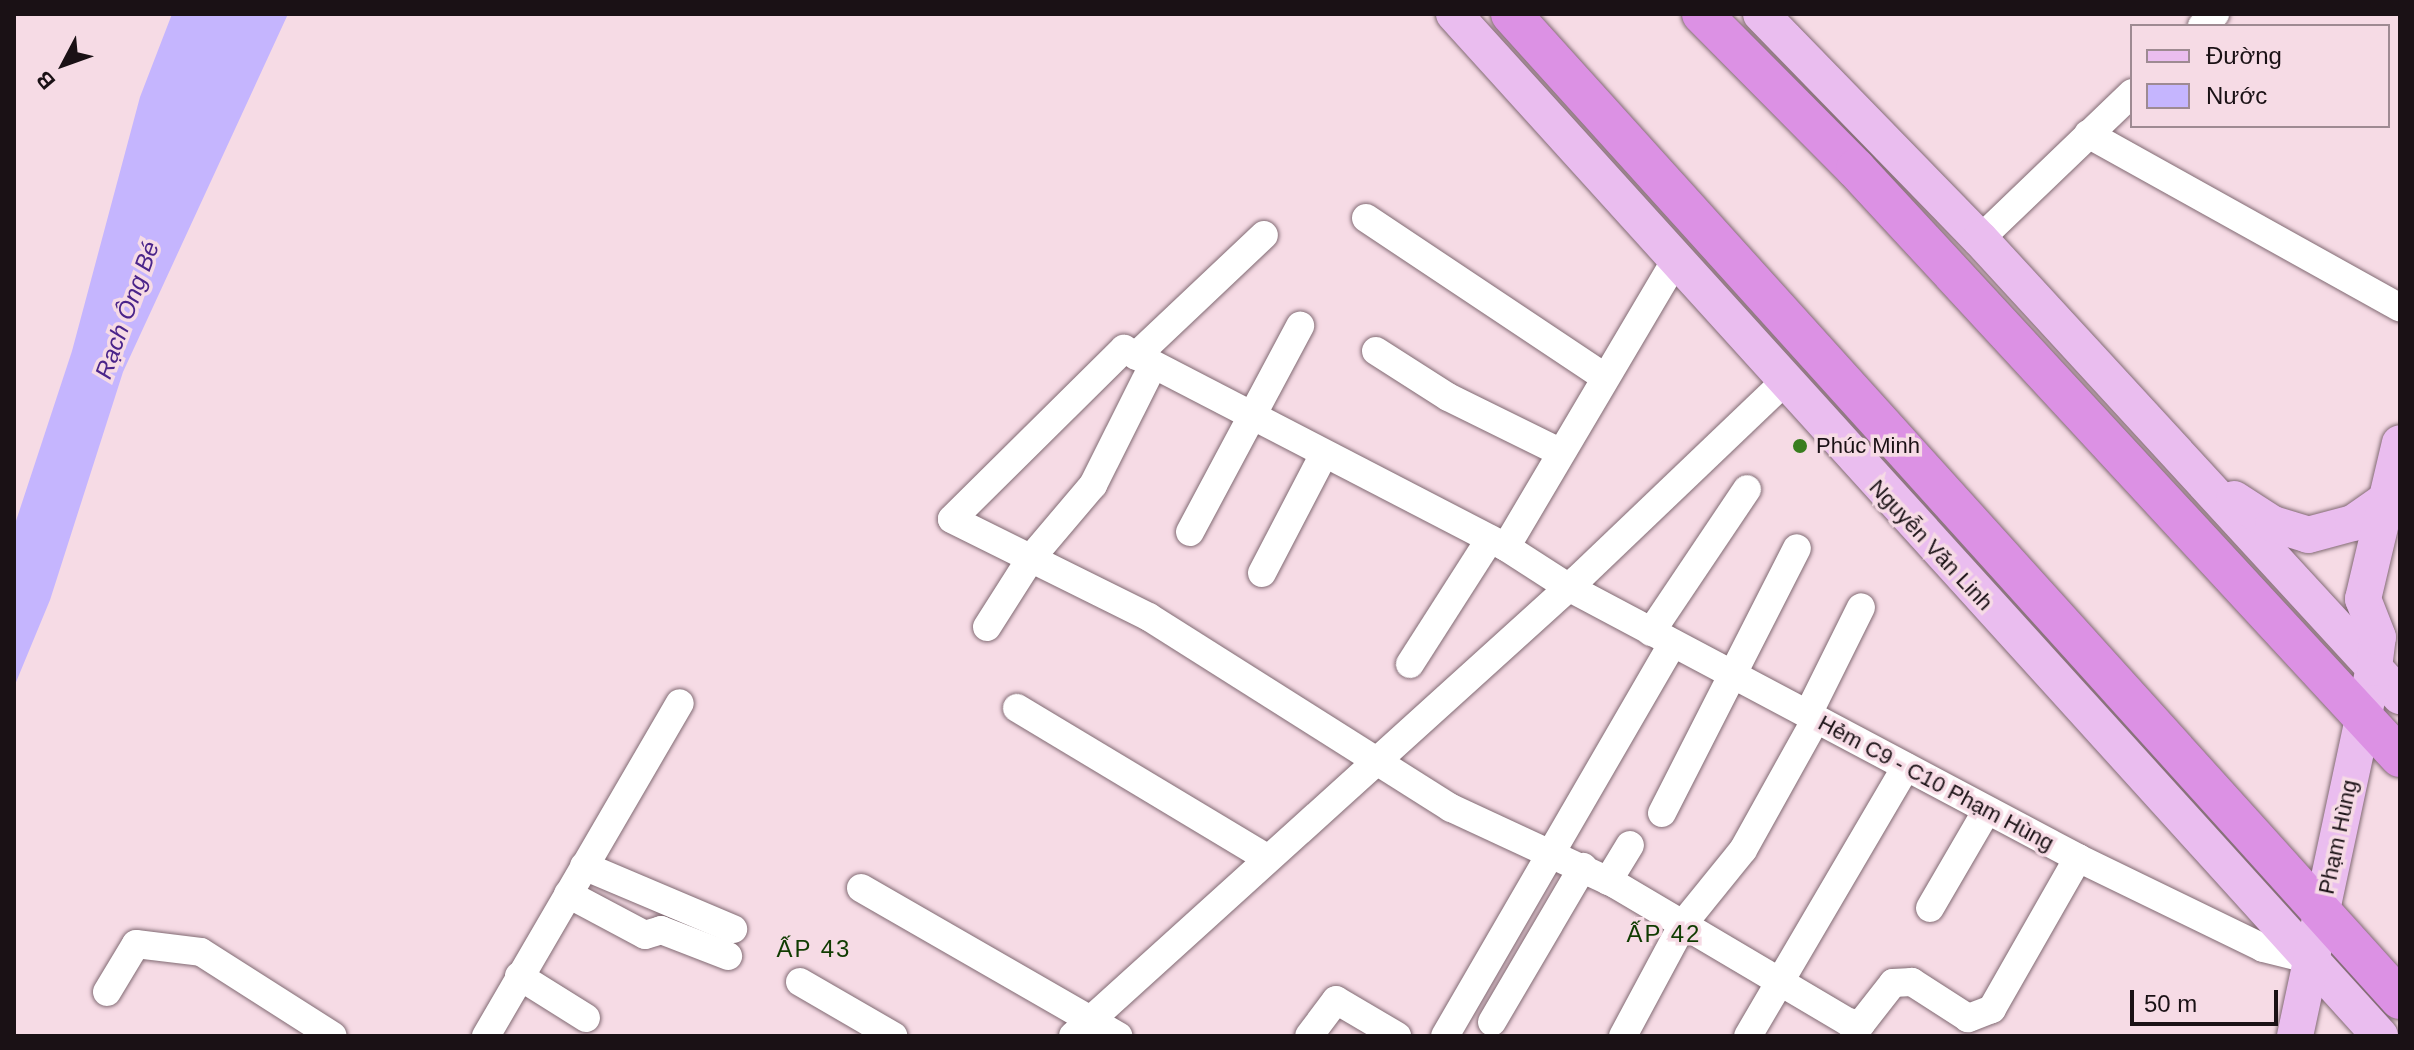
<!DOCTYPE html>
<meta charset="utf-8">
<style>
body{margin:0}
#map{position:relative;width:2414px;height:1050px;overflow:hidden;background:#f6dbe5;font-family:Helvetica,sans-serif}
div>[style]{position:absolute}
.water>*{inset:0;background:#c5b5fe}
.roads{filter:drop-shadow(0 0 2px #816a73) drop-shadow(0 0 2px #816a73)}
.minor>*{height:28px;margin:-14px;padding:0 14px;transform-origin:14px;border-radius:14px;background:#fff}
.major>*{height:36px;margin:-18px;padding:0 18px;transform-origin:18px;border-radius:18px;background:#eabdef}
.highway>*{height:40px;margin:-20px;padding:0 20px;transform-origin:20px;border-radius:20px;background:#dc91e4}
.dots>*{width:22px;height:22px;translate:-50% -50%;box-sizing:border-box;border:4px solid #f6dbe5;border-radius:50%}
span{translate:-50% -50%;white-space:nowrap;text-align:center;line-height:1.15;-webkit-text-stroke:7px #f6dbe5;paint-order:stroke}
.poi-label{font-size:22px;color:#1a1115}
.left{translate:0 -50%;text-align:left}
.street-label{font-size:22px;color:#1a1115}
.water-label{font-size:24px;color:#4a248a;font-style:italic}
.neighbourhood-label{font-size:24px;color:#0f3b00;letter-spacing:2px}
.frame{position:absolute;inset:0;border:16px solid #1a1115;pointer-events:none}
.legend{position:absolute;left:2130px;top:24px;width:260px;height:104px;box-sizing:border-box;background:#f6dbe5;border:2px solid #9e8a92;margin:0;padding:10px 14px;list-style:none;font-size:24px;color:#1a1115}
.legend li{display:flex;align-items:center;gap:16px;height:40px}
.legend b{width:40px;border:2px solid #9e8a92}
.north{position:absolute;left:24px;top:24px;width:80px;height:80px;-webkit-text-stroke:6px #f6dbe5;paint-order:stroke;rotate:229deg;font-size:22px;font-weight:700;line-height:32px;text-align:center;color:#1a1115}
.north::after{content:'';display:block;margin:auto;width:28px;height:36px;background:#1a1115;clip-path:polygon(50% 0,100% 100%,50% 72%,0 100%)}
.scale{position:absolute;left:2130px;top:990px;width:148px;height:36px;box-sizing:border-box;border:4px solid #1a1115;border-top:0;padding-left:10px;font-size:24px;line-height:28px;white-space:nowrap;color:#1a1115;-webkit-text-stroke:6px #f6dbe5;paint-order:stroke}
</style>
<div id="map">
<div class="water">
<i style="clip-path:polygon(172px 14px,288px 14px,123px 372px,50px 600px,14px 687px,14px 527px,72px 351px,140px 97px)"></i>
</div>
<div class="roads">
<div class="minor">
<i style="left:2202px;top:26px;width:18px;rotate:-43deg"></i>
<i style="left:2088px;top:134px;width:357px;rotate:29.1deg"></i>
<i style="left:1366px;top:218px;width:285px;rotate:33.7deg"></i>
<i style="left:1980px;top:239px;width:211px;rotate:-43.8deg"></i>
<i style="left:1376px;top:351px;width:85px;rotate:32.6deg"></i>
<i style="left:1448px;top:397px;width:125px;rotate:26.2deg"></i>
<i style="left:1136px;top:356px;width:176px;rotate:-43.4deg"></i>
<i style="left:1190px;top:532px;width:234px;rotate:-61.9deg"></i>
<i style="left:1506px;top:547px;width:332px;rotate:-59.4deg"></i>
<i style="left:1262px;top:573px;width:132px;rotate:-62.5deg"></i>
<i style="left:987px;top:627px;width:82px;rotate:-57.5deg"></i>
<i style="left:1031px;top:558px;width:96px;rotate:-49.7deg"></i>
<i style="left:1093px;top:485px;width:134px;rotate:-63.4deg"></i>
<i style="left:1651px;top:632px;width:172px;rotate:-56.1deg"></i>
<i style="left:1410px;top:664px;width:148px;rotate:-57.4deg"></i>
<i style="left:1017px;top:708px;width:292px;rotate:31deg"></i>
<i style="left:1808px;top:714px;width:119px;rotate:-63.6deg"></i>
<i style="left:1662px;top:813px;width:297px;rotate:-63deg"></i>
<i style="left:2078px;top:858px;width:174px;rotate:119.7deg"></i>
<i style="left:1992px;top:1009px;width:26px;rotate:159deg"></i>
<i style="left:1968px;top:1018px;width:67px;rotate:-147.3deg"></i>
<i style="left:1912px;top:982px;width:19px;rotate:177deg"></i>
<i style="left:1893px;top:983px;width:52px;rotate:128deg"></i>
<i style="left:1861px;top:1024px;width:13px;rotate:-171deg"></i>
<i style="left:1848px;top:1022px;width:271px;rotate:-149.4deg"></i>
<i style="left:1615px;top:884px;width:181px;rotate:-155.1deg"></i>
<i style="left:1451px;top:808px;width:357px;rotate:-147.7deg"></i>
<i style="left:1149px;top:617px;width:220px;rotate:-153.6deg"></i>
<i style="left:952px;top:519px;width:242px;rotate:-44.7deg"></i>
<i style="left:1124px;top:349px;width:430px;rotate:27.4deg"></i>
<i style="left:1506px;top:547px;width:74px;rotate:32.8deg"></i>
<i style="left:1568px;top:587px;width:578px;rotate:27.98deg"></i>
<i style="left:2078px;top:858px;width:206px;rotate:25.9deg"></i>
<i style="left:2263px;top:948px;width:50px;rotate:13.8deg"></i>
<i style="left:584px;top:866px;width:162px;rotate:22.9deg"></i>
<i style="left:1608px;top:881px;width:42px;rotate:-58.6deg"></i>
<i style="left:861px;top:888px;width:297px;rotate:29.9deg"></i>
<i style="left:568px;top:894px;width:87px;rotate:28deg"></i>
<i style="left:645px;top:935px;width:17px;rotate:-17deg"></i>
<i style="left:661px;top:930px;width:72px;rotate:21.2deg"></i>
<i style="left:1930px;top:908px;width:113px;rotate:-59.8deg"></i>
<i style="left:519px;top:976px;width:79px;rotate:32.1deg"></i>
<i style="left:800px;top:982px;width:108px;rotate:30.1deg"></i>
<i style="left:107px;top:992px;width:56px;rotate:-58.9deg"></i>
<i style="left:136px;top:944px;width:65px;rotate:7deg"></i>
<i style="left:201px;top:952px;width:156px;rotate:32.5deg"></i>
<i style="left:1492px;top:1022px;width:180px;rotate:-59.6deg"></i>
<i style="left:486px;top:1036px;width:385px;rotate:-59.8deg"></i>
<i style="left:1073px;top:1036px;width:681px;rotate:-42.14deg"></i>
<i style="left:1578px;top:579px;width:284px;rotate:-43.7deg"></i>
<i style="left:1309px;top:1036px;width:45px;rotate:-53.1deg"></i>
<i style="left:1336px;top:1000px;width:71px;rotate:30.5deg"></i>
<i style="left:1445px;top:1036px;width:454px;rotate:-59.9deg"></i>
<i style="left:1623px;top:1036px;width:127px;rotate:-61.8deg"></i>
<i style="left:1683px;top:924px;width:95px;rotate:-51deg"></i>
<i style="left:1743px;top:850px;width:150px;rotate:-60.9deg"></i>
<i style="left:1748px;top:1036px;width:312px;rotate:-59.6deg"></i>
</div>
<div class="major">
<i style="left:1454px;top:14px;width:1379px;rotate:47.82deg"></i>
<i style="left:1761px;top:14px;width:314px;rotate:45.8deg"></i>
<i style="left:1980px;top:239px;width:621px;rotate:47.42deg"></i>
<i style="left:2234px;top:499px;width:46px;rotate:32.7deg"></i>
<i style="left:2273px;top:524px;width:37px;rotate:17deg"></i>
<i style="left:2308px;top:535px;width:47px;rotate:-14.9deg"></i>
<i style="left:2353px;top:523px;width:40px;rotate:-34.9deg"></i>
<i style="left:2295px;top:1036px;width:376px;rotate:-77.9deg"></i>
<i style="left:2374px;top:668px;width:31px;rotate:-83deg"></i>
<i style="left:2378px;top:637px;width:41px;rotate:-111.5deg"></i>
<i style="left:2363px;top:599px;width:160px;rotate:-76.7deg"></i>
</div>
<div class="highway">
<i style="left:1511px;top:14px;width:1327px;rotate:47.93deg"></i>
<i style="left:1702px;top:14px;width:218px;rotate:45.2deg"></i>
<i style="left:1856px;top:169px;width:801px;rotate:47.23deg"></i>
</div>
</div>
<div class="dots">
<i style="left:1800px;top:446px;background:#397d1f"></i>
</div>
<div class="poi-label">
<span class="left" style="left:1816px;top:446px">Phúc Minh</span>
</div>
<div class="street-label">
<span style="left:1931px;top:545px;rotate:47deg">Nguyễn Văn Linh</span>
<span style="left:1936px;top:783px;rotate:28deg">Hẻm C9 - C10 Phạm Hùng</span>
<span style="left:2338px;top:837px;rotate:-78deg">Phạm Hùng</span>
</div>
<div class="water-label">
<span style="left:127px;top:310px;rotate:-70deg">Rạch Ông Bé</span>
</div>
<div class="neighbourhood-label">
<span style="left:1664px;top:934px">ẤP 42</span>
<span style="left:814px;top:949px">ẤP 43</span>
</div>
<div class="frame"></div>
<ul class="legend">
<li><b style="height:10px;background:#eabdef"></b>Đường</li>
<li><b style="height:22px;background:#c5b5fe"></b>Nước</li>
</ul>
<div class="north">B</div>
<div class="scale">50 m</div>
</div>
